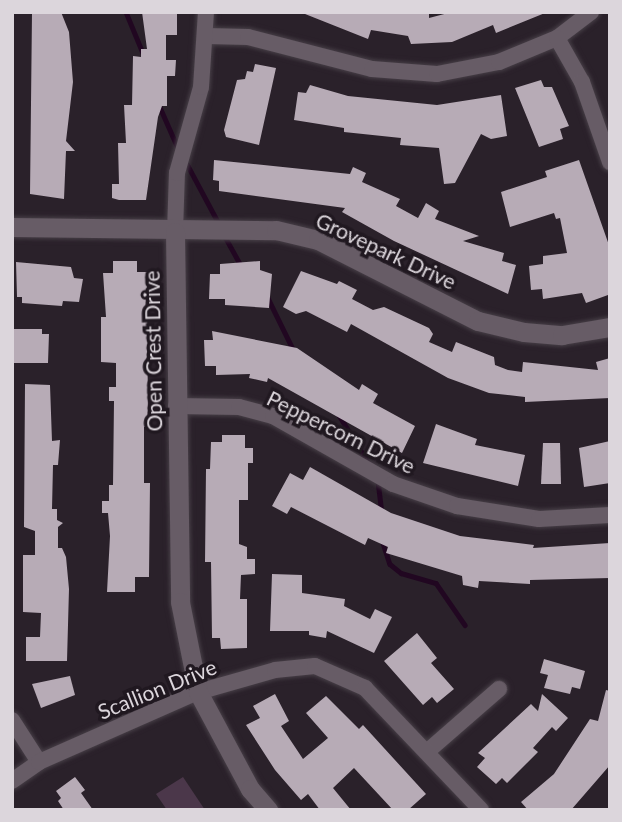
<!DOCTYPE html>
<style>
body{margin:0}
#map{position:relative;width:622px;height:822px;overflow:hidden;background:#2a212a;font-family:Lato,sans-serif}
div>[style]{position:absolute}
.green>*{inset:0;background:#4b374a}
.stream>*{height:4.5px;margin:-2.25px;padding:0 2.25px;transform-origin:2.25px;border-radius:2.25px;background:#210721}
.building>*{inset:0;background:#b7abb6}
.roads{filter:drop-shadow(0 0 2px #473f47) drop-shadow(0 0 2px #473f47)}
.minor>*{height:16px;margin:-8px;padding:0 8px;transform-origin:8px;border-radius:8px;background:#675c66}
.tertiary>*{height:19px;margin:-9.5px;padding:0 9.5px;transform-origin:9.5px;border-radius:9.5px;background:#675c66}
span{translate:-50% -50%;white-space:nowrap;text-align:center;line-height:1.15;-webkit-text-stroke:7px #201820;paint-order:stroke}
.street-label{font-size:21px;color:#dcd6dc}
.frame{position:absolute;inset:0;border:14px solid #dcd6dc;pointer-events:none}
</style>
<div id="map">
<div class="green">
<i style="clip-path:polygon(183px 777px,205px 810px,167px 810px,156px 794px)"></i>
</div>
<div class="stream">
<i style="left:126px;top:12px;width:44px;rotate:67.5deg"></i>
<i style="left:159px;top:105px;width:47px;rotate:66.2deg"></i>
<i style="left:186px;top:162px;width:68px;rotate:61.9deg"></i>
<i style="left:223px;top:233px;width:37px;rotate:61deg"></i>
<i style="left:267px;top:296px;width:61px;rotate:63.9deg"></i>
<i style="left:339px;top:415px;width:57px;rotate:58.5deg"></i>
<i style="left:378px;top:481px;width:33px;rotate:83deg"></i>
<i style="left:382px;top:540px;width:25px;rotate:72deg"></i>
<i style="left:390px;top:564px;width:14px;rotate:39deg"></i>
<i style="left:401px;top:573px;width:36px;rotate:16deg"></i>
<i style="left:436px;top:583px;width:51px;rotate:55.4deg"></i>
</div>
<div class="building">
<i style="clip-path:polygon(32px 12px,61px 12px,69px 32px,73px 82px,66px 141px,75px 151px,66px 151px,64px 199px,30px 194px)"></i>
<i style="clip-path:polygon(142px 12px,177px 13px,177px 35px,166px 35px,166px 60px,176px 60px,175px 76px,167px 76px,167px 106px,162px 106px,158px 117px,146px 200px,119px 200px,112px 198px,112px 184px,119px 184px,118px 143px,126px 143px,124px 105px,132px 105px,133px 56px,141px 57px,141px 49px,147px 49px)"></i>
<i style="clip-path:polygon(300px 12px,429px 12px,429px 18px,452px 12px,545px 13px,496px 33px,493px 25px,452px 42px,411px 44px,408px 36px,371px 30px,368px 39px)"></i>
<i style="clip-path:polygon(255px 64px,276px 68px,259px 145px,226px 137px,224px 130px,237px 80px,245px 79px,247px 71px,253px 72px)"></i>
<i style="clip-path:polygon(541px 80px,544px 87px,552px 87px,569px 126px,560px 129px,563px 139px,539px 147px,515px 88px)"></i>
<i style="clip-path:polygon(310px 85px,348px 96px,437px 105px,501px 95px,507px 136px,491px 139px,481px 134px,455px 183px,444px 184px,439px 148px,400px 145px,401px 138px,344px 132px,344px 128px,294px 120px,298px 92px,306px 93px)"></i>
<i style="clip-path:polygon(214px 160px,350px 174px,353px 167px,366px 173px,362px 182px,400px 199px,396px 206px,418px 218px,426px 203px,439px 211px,435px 219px,479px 236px,463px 241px,504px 253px,502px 261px,516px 265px,508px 294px,394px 241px,342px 212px,345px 208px,219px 191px,219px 181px,213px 180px)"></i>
<i style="clip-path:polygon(579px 160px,610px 248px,608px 295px,586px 303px,582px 293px,543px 299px,542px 289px,531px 290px,529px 266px,543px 264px,543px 256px,567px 253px,560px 218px,556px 219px,554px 213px,510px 227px,501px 192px,547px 177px,545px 171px)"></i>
<i style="clip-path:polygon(113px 261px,137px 261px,137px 272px,147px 272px,148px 427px,144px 427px,144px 483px,150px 483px,149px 577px,135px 577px,135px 592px,107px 592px,110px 536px,108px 513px,102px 513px,102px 501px,109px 501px,109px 485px,113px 485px,114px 401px,109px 401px,109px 387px,116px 387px,116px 363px,101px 362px,101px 317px,106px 317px,103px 273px,113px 273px)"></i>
<i style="clip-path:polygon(260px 261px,260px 270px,272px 274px,269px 308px,225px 305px,225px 299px,209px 299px,210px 274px,220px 274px,220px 264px)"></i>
<i style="clip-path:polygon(16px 262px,71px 267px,74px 278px,83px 279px,79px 302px,63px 301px,62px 306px,22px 303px,22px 297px,17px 297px)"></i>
<i style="clip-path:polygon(301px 271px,337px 284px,339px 281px,357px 290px,352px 299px,373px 310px,384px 307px,429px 328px,433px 334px,429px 342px,452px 352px,456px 342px,494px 357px,495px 365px,508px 370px,522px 372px,523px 362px,598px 370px,596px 362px,610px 358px,610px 398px,525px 402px,525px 397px,489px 393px,448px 378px,351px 324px,347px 332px,306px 311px,296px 314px,283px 307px)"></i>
<i style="clip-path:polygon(12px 329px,42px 329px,42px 334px,49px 334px,48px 363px,14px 363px)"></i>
<i style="clip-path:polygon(212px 331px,297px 348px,359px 390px,362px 384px,378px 394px,373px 403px,415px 426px,402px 453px,268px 378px,267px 382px,249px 378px,250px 374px,216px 375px,216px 366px,205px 366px,204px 340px,213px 340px)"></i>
<i style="clip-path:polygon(25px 384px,50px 385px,52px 441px,60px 440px,58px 465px,53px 465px,52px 509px,57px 509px,57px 520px,63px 523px,58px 527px,58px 548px,62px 548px,66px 557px,69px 589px,67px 661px,26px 661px,26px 637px,40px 637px,41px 613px,23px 612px,23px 555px,35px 555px,35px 531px,24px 527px)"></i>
<i style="clip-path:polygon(436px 424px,477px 439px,475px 445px,525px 455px,518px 486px,423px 463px)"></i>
<i style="clip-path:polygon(222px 435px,245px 435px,245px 448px,253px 448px,253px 463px,248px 463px,248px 500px,239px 500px,239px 544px,247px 547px,247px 559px,255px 559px,255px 574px,241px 575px,240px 599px,247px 599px,247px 648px,221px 649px,220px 638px,212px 638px,211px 562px,205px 562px,206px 469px,210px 469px,211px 442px,222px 442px)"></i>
<i style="clip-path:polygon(610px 441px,610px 483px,584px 487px,579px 448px)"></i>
<i style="clip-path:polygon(543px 443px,560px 443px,561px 484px,541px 484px)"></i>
<i style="clip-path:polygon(310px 467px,391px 513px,460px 536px,534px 545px,533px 548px,610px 543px,610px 578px,530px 580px,530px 584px,479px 581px,478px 588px,463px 585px,462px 576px,386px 553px,388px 547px,368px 538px,365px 545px,291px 507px,287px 514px,272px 506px,290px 473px,303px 480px)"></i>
<i style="clip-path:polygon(272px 574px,302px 575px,302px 593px,345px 599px,344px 606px,370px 619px,375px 609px,392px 617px,374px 653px,327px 631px,326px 638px,309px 635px,309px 631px,270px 631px)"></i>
<i style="clip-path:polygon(417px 633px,437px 658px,431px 663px,454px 689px,437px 703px,432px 697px,423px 705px,384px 661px)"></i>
<i style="clip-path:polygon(544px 659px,585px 671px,580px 689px,572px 687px,570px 694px,544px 688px,548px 675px,540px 673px)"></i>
<i style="clip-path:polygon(70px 676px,75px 695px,41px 708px,32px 684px)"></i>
<i style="clip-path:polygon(606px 690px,610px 691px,610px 765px,571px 810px,528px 810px,521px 802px,554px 774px,590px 719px,598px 721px)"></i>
<i style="clip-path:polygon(275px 694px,289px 721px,281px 726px,303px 759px,328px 738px,306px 713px,326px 696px,359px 729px,363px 725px,426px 794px,408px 810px,393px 810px,354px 768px,333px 788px,351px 810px,320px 810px,308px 794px,301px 800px,275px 770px,246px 725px,260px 718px,253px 706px)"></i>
<i style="clip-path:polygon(542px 694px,568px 718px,556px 731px,552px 727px,533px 748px,538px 752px,507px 783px,502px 778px,496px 784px,477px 767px,485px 758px,478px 753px,531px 704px,538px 711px)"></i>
<i style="clip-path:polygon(75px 777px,85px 790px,81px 793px,93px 810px,64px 810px,58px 801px,61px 798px,56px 791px)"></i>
</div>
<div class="roads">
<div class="minor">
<i style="left:207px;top:36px;width:41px;rotate:1.4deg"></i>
<i style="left:248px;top:37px;width:128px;rotate:14.5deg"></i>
<i style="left:372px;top:69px;width:65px;rotate:4.4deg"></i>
<i style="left:437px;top:74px;width:63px;rotate:-11deg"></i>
<i style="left:499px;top:62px;width:63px;rotate:-22.5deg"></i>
<i style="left:557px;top:38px;width:43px;rotate:-37.4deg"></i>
<i style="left:557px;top:38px;width:51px;rotate:60.4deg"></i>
<i style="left:582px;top:82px;width:85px;rotate:70.7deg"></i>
<i style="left:175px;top:232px;width:59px;rotate:-88.1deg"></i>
<i style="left:177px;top:173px;width:89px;rotate:-74.4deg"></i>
<i style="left:201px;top:87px;width:75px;rotate:-86.2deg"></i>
<i style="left:176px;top:406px;width:63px;rotate:0.9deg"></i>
<i style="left:239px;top:407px;width:35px;rotate:15deg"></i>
<i style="left:273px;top:416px;width:138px;rotate:29.5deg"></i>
<i style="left:393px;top:484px;width:68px;rotate:19deg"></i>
<i style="left:457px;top:506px;width:83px;rotate:9deg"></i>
<i style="left:539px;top:519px;width:71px;rotate:-3.2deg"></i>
<i style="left:12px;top:720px;width:50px;rotate:57.3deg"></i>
<i style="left:429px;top:750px;width:93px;rotate:-41.1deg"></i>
<i style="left:12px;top:781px;width:33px;rotate:-35deg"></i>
<i style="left:39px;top:762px;width:174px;rotate:-23.8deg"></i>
<i style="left:198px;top:692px;width:80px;rotate:-15.9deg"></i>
<i style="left:275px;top:670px;width:40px;rotate:-5.7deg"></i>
<i style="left:315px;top:666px;width:55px;rotate:23.7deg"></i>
<i style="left:365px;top:688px;width:168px;rotate:46.4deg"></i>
</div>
<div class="tertiary">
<i style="left:12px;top:227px;width:264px;rotate:0.7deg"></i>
<i style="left:276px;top:230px;width:43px;rotate:13.4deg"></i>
<i style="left:318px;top:240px;width:179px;rotate:26.9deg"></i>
<i style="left:478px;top:321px;width:47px;rotate:13.4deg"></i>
<i style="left:524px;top:332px;width:38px;rotate:5deg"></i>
<i style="left:562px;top:335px;width:49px;rotate:-9.5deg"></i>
<i style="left:175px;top:232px;width:370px;rotate:89.2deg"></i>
<i style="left:180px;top:602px;width:92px;rotate:78.7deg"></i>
<i style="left:198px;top:692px;width:110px;rotate:61.8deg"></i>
<i style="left:250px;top:789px;width:28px;rotate:49deg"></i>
</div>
</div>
<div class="street-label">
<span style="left:386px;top:251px;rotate:25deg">Grovepark Drive</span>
<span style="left:153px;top:351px;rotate:-91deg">Open Crest Drive</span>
<span style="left:341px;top:432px;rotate:26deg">Peppercorn Drive</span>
<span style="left:157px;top:689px;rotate:-22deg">Scallion Drive</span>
</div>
<div class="frame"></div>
</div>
